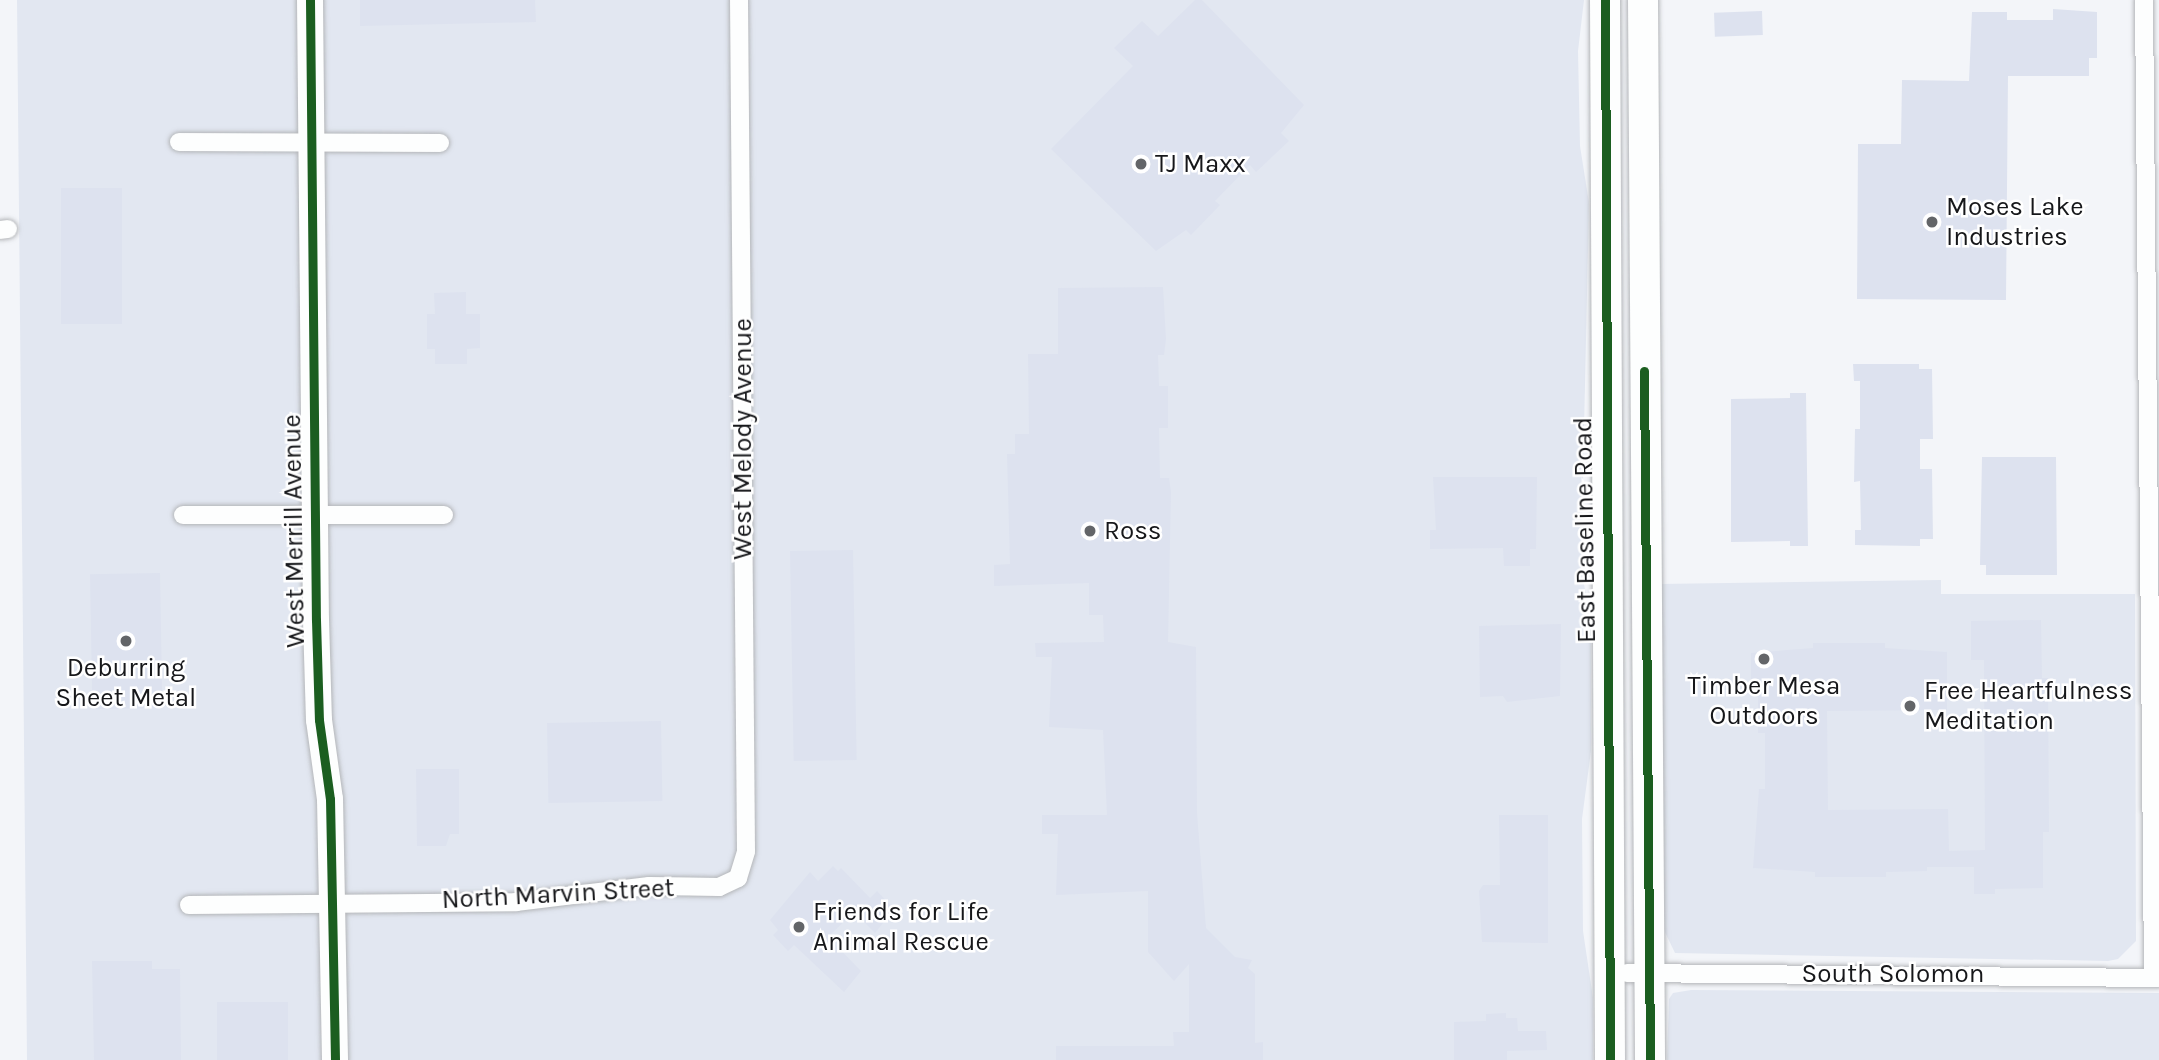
<!DOCTYPE html>
<style>
body{margin:0}
#map{position:relative;width:2159px;height:1060px;overflow:hidden;background:#f3f5f9;font-family:Karla,sans-serif}
div>[style]{position:absolute}
.built>*{inset:0;background:#e2e7f1}
.building>*{inset:0;background:#dde2ef;transform-origin:0 0}
.roads{filter:drop-shadow(0 0 2px #b4b6b9) drop-shadow(0 0 2px #b4b6b9)}
.street>*{height:18px;margin:-9px;padding:0 9px;transform-origin:9px;border-radius:9px;background:#fdfefe}
.secondary>*{height:26px;margin:-13px;padding:0 13px;transform-origin:13px;border-radius:13px;background:#fdfefe}
.primary>*{height:30px;margin:-15px;padding:0 15px;transform-origin:15px;border-radius:15px;background:#fdfefe}
.cycleway>*{height:9px;margin:-4.5px;padding:0 4.5px;transform-origin:4.5px;border-radius:4.5px;background:#1b5e20}
.dots>*{width:19px;height:19px;translate:-50% -50%;box-sizing:border-box;border:4px solid #fff;border-radius:50%}
span{translate:-50% -50%;white-space:nowrap;text-align:center;line-height:1.15;-webkit-text-stroke:5px #fff;paint-order:stroke}
.poi-label{font-size:26px;color:#16171a}
.left{translate:0 -50%;text-align:left}
.street-label{font-size:26px;color:#16171a}
</style>
<div id="map">
<div class="built">
<i style="clip-path:polygon(17px 0,1584px 0,1578px 51px,1580px 146px,1589px 203px,1581px 567px,1591px 623px,1591px 751px,1582px 819px,1583px 931px,1593px 998px,1593px 1060px,27px 1060px)"></i>
<i style="clip-path:polygon(1941px 580px,1941px 594px,2135px 594px,2136px 941px,2118px 959px,2108px 961px,1675px 953px,1663px 928px,1659px 584px)"></i>
<i style="clip-path:polygon(1691px 990px,2159px 993px,2159px 1060px,1667px 1060px,1669px 999px,1673px 993px)"></i>
</div>
<div class="building">
<i style="clip-path:polygon(360px 0,535px 0,536px 22px,360px 26px)"></i>
<i style="clip-path:polygon(1195px 0,1202px 0,1304px 105px,1281px 133px,1289px 141px,1256px 172px,1250px 165px,1215px 201px,1220px 205px,1191px 235px,1186px 230px,1156px 251px,1051px 149px,1133px 66px,1114px 48px,1142px 21px,1158px 36px)"></i>
<i style="clip-path:polygon(2053px 9px,2097px 12px,2097px 58px,2089px 58px,2089px 76px,2008px 76px,2006px 300px,1857px 299px,1858px 144px,1901px 144px,1902px 80px,1969px 81px,1972px 12px,2007px 12px,2007px 20px,2053px 20px)"></i>
<i style="left:1762px;top:11px;width:24px;height:48px;rotate:88deg"></i>
<i style="left:61px;top:188px;width:61px;height:136px"></i>
<i style="clip-path:polygon(1163px 287px,1166px 339px,1164px 355px,1158px 355px,1159px 386px,1168px 386px,1168px 428px,1159px 428px,1160px 478px,1169px 478px,1171px 492px,1168px 642px,1196px 647px,1197px 813px,1206px 928px,1235px 957px,1252px 960px,1248px 968px,1255px 974px,1255px 1043px,1263px 1042px,1263px 1060px,1056px 1060px,1056px 1046px,1174px 1046px,1173px 1032px,1189px 1032px,1189px 964px,1174px 981px,1148px 952px,1148px 891px,1056px 895px,1058px 834px,1042px 834px,1042px 815px,1107px 815px,1103px 730px,1049px 727px,1052px 657px,1036px 657px,1035px 643px,1104px 642px,1103px 615px,1089px 615px,1089px 583px,994px 586px,994px 565px,1010px 564px,1007px 454px,1015px 454px,1015px 434px,1029px 434px,1028px 354px,1058px 354px,1058px 288px)"></i>
<i style="clip-path:polygon(466px 292px,466px 314px,480px 314px,480px 348px,467px 349px,467px 364px,435px 364px,435px 349px,427px 349px,427px 314px,435px 314px,434px 293px)"></i>
<i style="clip-path:polygon(1853px 364px,1919px 364px,1919px 369px,1932px 369px,1933px 439px,1920px 439px,1920px 469px,1932px 469px,1933px 539px,1920px 539px,1920px 546px,1855px 545px,1855px 530px,1861px 530px,1860px 481px,1854px 482px,1855px 429px,1860px 429px,1860px 381px,1854px 381px)"></i>
<i style="clip-path:polygon(1790px 393px,1806px 393px,1808px 546px,1790px 546px,1790px 541px,1731px 542px,1731px 399px,1790px 398px)"></i>
<i style="clip-path:polygon(1982px 457px,2056px 457px,2057px 575px,1986px 575px,1986px 565px,1980px 565px)"></i>
<i style="clip-path:polygon(1433px 477px,1537px 477px,1536px 549px,1530px 549px,1530px 566px,1504px 566px,1503px 548px,1430px 549px,1430px 530px,1436px 530px)"></i>
<i style="left:853px;top:550px;width:210px;height:63px;rotate:89deg"></i>
<i style="left:160px;top:573px;width:135px;height:70px;rotate:89deg"></i>
<i style="clip-path:polygon(2041px 620px,2042px 678px,2048px 678px,2049px 832px,2043px 832px,2043px 888px,1995px 889px,1995px 894px,1974px 894px,1974px 867px,1927px 867px,1927px 871px,1886px 872px,1886px 877px,1815px 877px,1815px 872px,1753px 868px,1759px 789px,1765px 789px,1765px 733px,1758px 733px,1758px 689px,1751px 689px,1751px 653px,1813px 648px,1813px 643px,1885px 643px,1885px 648px,1947px 652px,1947px 710px,1827px 711px,1828px 810px,1948px 809px,1949px 851px,1985px 850px,1984px 660px,1971px 660px,1971px 621px)"></i>
<i style="clip-path:polygon(1561px 624px,1560px 696px,1507px 702px,1503px 696px,1480px 697px,1479px 626px)"></i>
<i style="left:661px;top:721px;width:80px;height:114px;rotate:89deg"></i>
<i style="clip-path:polygon(416px 769px,459px 769px,459px 834px,450px 834px,446px 846px,417px 846px)"></i>
<i style="clip-path:polygon(1499px 815px,1548px 815px,1548px 943px,1482px 942px,1479px 891px,1483px 885px,1500px 885px)"></i>
<i style="clip-path:polygon(833px 866px,838px 871px,841px 868px,870px 898px,877px 891px,894px 909px,875px 933px,854px 912px,828px 937px,861px 971px,844px 992px,794px 945px,788px 951px,773px 935px,778px 930px,770px 920px,810px 872px,818px 881px)"></i>
<i style="clip-path:polygon(92px 961px,152px 961px,152px 969px,180px 969px,181px 1060px,94px 1060px)"></i>
<i style="left:217px;top:1002px;width:71px;height:58px"></i>
<i style="clip-path:polygon(1506px 1013px,1506px 1018px,1517px 1018px,1518px 1031px,1546px 1031px,1547px 1050px,1507px 1051px,1507px 1060px,1454px 1060px,1454px 1022px,1486px 1021px,1486px 1014px)"></i>
</div>
<div class="roads">
<div class="street">
<i style="left:2144px;top:0;width:978px;rotate:89.47deg"></i>
<i style="left:179px;top:142px;width:261px;rotate:0.2deg"></i>
<i style="left:0;top:230px;width:8px;rotate:-7deg"></i>
<i style="left:183px;top:515px;width:261px"></i>
<i style="left:189px;top:905px;width:327px;rotate:-0.5deg"></i>
<i style="left:516px;top:902px;width:134px;rotate:-6.9deg"></i>
<i style="left:649px;top:886px;width:70px;rotate:0.8deg"></i>
<i style="left:719px;top:887px;width:21px;rotate:-25deg"></i>
<i style="left:738px;top:878px;width:28px;rotate:-73deg"></i>
<i style="left:746px;top:851px;width:851px;rotate:-90.47deg"></i>
<i style="left:1627px;top:973px;width:532px;rotate:0.54deg"></i>
</div>
<div class="secondary">
<i style="left:310px;top:0;width:620px;rotate:89.45deg"></i>
<i style="left:316px;top:620px;width:100px;rotate:88.3deg"></i>
<i style="left:319px;top:720px;width:80px;rotate:82.1deg"></i>
<i style="left:330px;top:799px;width:261px;rotate:88.9deg"></i>
</div>
<div class="primary">
<i style="left:1605px;top:0;width:1060px;rotate:89.73deg"></i>
<i style="left:1643px;top:0;width:1060px;rotate:89.62deg"></i>
</div>
</div>
<div class="cycleway">
<i style="left:310px;top:0;width:620px;rotate:89.45deg"></i>
<i style="left:316px;top:620px;width:100px;rotate:88.3deg"></i>
<i style="left:319px;top:720px;width:80px;rotate:82.1deg"></i>
<i style="left:330px;top:799px;width:261px;rotate:88.9deg"></i>
<i style="left:1605px;top:0;width:1060px;rotate:89.73deg"></i>
<i style="left:1644px;top:371px;width:689px;rotate:89.5deg"></i>
</div>
<div class="dots">
<i style="left:1141px;top:164px;background:#636568"></i>
<i style="left:1932px;top:222px;background:#636568"></i>
<i style="left:1090px;top:531px;background:#636568"></i>
<i style="left:126px;top:641px;background:#636568"></i>
<i style="left:1764px;top:659px;background:#636568"></i>
<i style="left:1910px;top:706px;background:#636568"></i>
<i style="left:799px;top:927px;background:#636568"></i>
</div>
<div class="poi-label">
<span class="left" style="left:1155px;top:164px">TJ Maxx</span>
<span class="left" style="left:1946px;top:222px">Moses Lake<br>Industries</span>
<span class="left" style="left:1104px;top:531px">Ross</span>
<span style="left:126px;top:683px">Deburring<br>Sheet Metal</span>
<span style="left:1764px;top:701px">Timber Mesa<br>Outdoors</span>
<span class="left" style="left:1924px;top:706px">Free Heartfulness<br>Meditation</span>
<span class="left" style="left:813px;top:927px">Friends for Life<br>Animal Rescue</span>
</div>
<div class="street-label">
<span style="left:743px;top:439px;rotate:-90deg">West Melody Avenue</span>
<span style="left:1585px;top:530px;rotate:-91deg">East Baseline Road</span>
<span style="left:294px;top:531px;rotate:-91deg">West Merrill Avenue</span>
<span style="left:558px;top:894px;rotate:-3deg">North Marvin Street</span>
<span style="left:1893px;top:974px">South Solomon</span>
</div>
</div>
